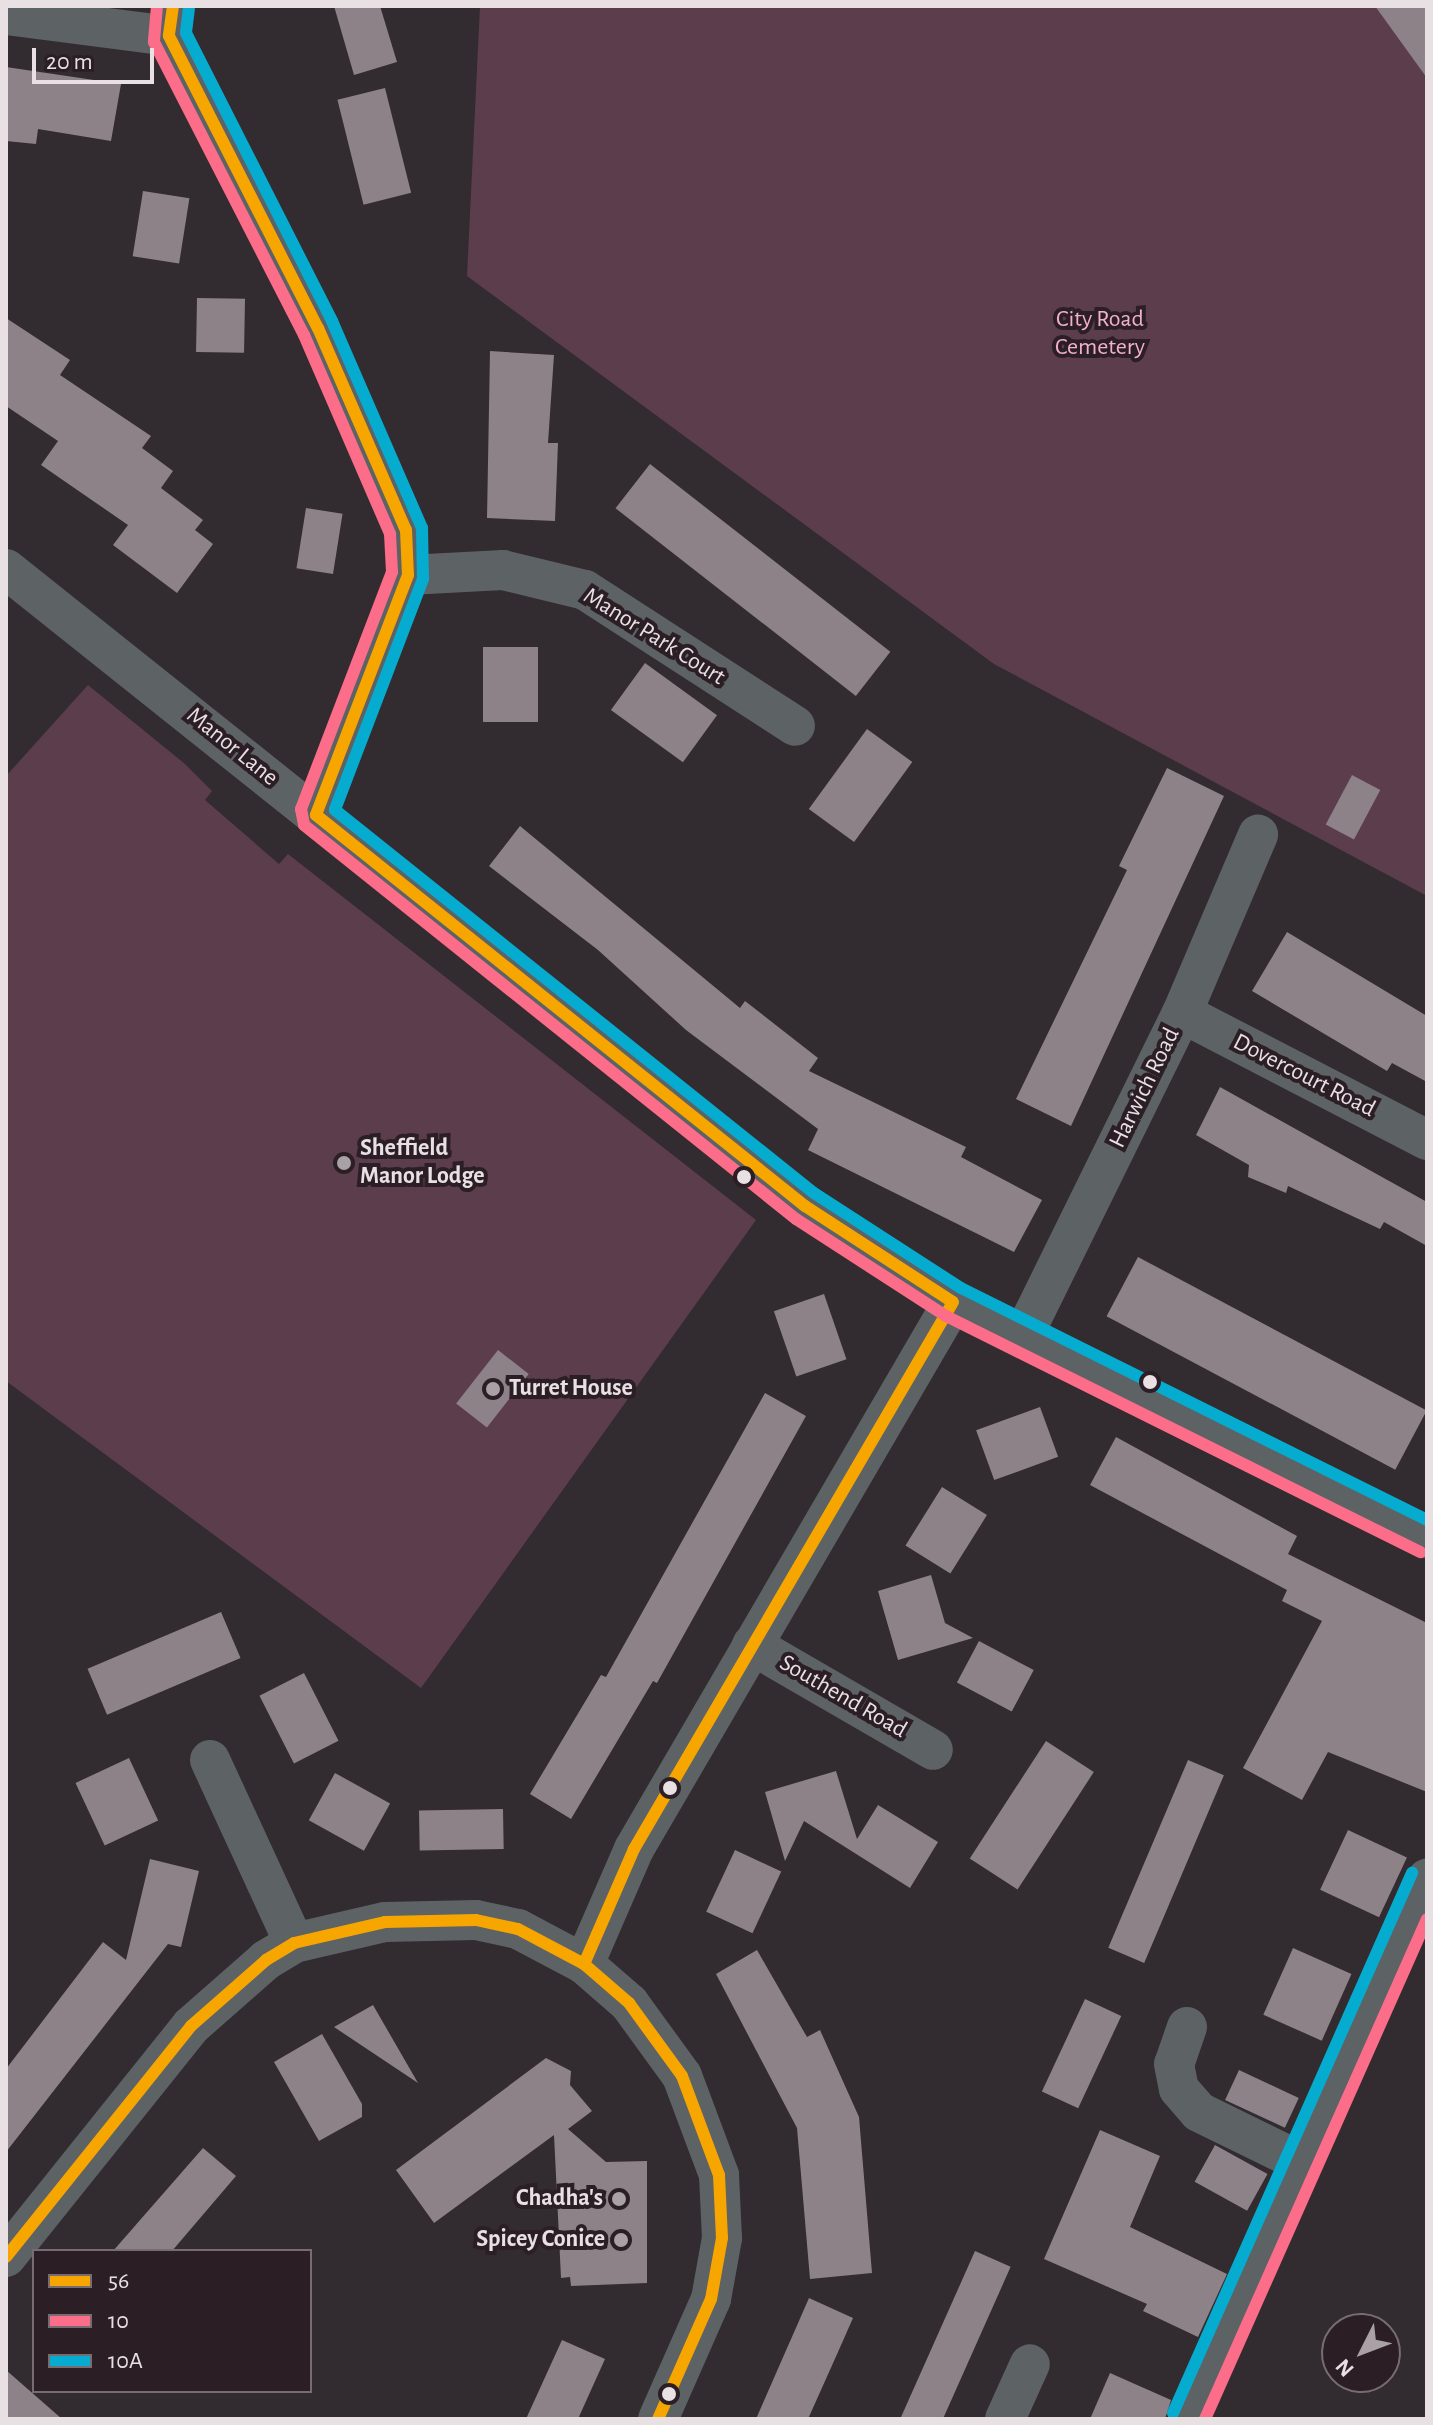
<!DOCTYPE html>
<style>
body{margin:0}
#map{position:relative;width:1433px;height:2425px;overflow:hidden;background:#322b2f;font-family:"Alegreya Sans",sans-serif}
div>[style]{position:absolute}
.green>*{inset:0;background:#5c3d4c}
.building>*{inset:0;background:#8d8288;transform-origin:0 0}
.minor>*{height:40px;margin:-20px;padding:0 20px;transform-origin:20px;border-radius:20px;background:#5d6265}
.bus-1>*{height:12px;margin:-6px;padding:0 6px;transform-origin:6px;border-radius:6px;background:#f7a600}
.bus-2>*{height:12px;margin:-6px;padding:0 6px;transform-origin:6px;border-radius:6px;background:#fb6d88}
.bus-3>*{height:12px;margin:-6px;padding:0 6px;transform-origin:6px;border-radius:6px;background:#06acd0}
.dots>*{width:22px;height:22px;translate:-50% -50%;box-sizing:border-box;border:4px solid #2b1f25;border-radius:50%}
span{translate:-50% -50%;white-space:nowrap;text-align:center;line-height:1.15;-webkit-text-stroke:8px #2b1f25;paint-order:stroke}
.park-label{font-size:24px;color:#f3afd0}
.street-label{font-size:24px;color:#e9e0e4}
.poi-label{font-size:24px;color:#e9e0e4;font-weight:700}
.left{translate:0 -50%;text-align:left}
.right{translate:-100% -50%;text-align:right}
.frame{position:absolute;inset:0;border:8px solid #e9e0e4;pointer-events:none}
.legend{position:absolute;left:32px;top:2249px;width:280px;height:144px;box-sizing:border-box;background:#2b1f25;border:2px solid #776c71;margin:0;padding:10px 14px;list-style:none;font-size:24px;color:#e9e0e4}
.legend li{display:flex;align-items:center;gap:16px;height:40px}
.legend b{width:40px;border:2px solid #776c71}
.north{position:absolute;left:1321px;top:2313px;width:80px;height:80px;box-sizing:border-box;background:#2b1f25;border:2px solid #776c71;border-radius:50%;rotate:228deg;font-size:22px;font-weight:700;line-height:32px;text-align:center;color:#e9e0e4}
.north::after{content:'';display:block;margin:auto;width:28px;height:36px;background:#a9a1a5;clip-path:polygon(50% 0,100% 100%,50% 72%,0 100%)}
.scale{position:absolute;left:32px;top:48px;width:122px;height:36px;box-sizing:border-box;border:4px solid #e9e0e4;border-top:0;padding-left:10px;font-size:24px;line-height:28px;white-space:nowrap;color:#e9e0e4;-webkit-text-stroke:6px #2b1f25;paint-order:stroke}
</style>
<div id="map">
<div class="green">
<i style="clip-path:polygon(480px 6px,1427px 6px,1427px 896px,994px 664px,467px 276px)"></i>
<i style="clip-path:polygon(88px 685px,185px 764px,212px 791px,205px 800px,279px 864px,288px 854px,756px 1220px,421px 1688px,6px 1381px,6px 776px)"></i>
</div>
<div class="building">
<i style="clip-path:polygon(334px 6px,380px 6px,397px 62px,354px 75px)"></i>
<i style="clip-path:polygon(1375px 6px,1427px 6px,1427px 78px)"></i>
<i style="clip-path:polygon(6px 67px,121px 84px,111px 141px,38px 129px,36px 144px,6px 141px)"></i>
<i style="left:385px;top:88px;width:108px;height:49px;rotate:76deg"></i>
<i style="left:143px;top:191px;width:47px;height:66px;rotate:9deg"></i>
<i style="left:197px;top:298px;width:48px;height:54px;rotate:1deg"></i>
<i style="clip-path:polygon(6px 318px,70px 360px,60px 375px,151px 436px,142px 448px,173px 471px,161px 488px,203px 520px,195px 530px,213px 544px,177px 593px,113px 545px,128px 525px,41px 465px,58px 441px,6px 406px)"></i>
<i style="clip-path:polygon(490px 351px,554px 355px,548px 443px,558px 443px,555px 521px,487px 518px)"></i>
<i style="left:650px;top:464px;width:305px;height:56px;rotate:38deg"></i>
<i style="left:306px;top:508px;width:37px;height:61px;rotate:9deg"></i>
<i style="left:483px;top:647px;width:55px;height:75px"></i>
<i style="left:645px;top:663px;width:89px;height:58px;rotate:36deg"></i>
<i style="left:867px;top:729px;width:56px;height:99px;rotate:36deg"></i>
<i style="clip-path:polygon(1167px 768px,1224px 796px,1071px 1126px,1016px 1099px,1127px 870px,1119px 866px)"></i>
<i style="left:1352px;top:775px;width:32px;height:56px;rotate:28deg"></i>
<i style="clip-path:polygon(520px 826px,740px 1008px,745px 1001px,818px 1058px,809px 1071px,966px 1147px,961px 1157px,1042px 1200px,1014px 1252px,808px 1150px,818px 1129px,686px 1030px,598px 950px,489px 866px)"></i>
<i style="clip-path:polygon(1287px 932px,1427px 1016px,1427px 1082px,1392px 1063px,1387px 1071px,1252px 991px)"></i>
<i style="clip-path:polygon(1220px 1087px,1427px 1202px,1427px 1246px,1384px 1222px,1380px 1229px,1288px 1186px,1286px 1193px,1248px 1177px,1249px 1165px,1196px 1135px)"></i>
<i style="left:1138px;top:1257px;width:327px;height:67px;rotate:28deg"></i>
<i style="left:824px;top:1294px;width:69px;height:53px;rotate:71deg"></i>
<i style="left:498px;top:1350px;width:39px;height:68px;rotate:38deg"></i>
<i style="clip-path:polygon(765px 1393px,806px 1416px,657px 1683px,653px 1681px,571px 1819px,530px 1794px,601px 1675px,606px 1677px)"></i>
<i style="left:1040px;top:1407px;width:53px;height:68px;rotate:70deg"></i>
<i style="clip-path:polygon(1116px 1437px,1297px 1536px,1288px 1554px,1427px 1623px,1427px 1792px,1328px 1752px,1302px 1800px,1243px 1768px,1322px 1621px,1282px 1601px,1287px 1590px,1090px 1485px)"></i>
<i style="left:942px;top:1487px;width:53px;height:69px;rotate:32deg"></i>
<i style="clip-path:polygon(931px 1575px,945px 1623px,973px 1638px,898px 1660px,878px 1591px)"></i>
<i style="left:221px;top:1612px;width:50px;height:145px;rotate:67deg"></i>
<i style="left:979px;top:1641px;width:62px;height:47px;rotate:28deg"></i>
<i style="left:304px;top:1673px;width:76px;height:50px;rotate:63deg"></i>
<i style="left:1046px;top:1741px;width:57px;height:140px;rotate:33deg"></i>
<i style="left:129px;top:1758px;width:69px;height:59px;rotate:65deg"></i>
<i style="left:1188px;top:1760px;width:39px;height:204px;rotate:23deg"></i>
<i style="clip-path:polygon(836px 1771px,857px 1839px,878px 1805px,938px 1842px,910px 1888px,804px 1821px,785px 1861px,765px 1792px)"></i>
<i style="left:335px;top:1773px;width:63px;height:54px;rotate:29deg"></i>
<i style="left:503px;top:1809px;width:40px;height:84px;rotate:89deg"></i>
<i style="left:1348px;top:1830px;width:65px;height:66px;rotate:25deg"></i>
<i style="left:735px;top:1850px;width:51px;height:68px;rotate:25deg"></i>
<i style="clip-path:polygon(150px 1859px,199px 1871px,181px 1947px,168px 1944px,6px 2152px,6px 2069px,103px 1942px,126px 1960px)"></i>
<i style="left:1293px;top:1948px;width:64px;height:73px;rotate:24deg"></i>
<i style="clip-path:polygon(757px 1950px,807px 2037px,820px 2030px,859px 2117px,872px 2273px,810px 2279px,797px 2128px,716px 1974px)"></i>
<i style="left:1085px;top:1999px;width:40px;height:102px;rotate:25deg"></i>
<i style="clip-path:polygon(373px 2005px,418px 2083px,334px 2027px)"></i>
<i style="clip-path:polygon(322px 2034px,362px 2104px,362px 2117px,319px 2141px,274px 2062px)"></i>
<i style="clip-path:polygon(546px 2058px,571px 2071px,570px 2085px,592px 2111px,568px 2129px,606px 2162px,647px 2161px,647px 2283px,571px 2286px,570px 2277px,561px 2278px,554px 2135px,434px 2223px,396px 2170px)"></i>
<i style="left:1239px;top:2070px;width:66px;height:33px;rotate:25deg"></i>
<i style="clip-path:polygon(1100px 2130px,1160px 2156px,1130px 2227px,1227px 2274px,1198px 2337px,1143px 2311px,1147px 2304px,1044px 2259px)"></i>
<i style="left:1215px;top:2145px;width:60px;height:42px;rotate:29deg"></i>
<i style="clip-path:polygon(203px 2148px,236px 2176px,172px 2251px,113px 2251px)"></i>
<i style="left:975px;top:2251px;width:39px;height:184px;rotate:24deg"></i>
<i style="clip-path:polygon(809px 2298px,853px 2318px,838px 2352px,808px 2419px,756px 2419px)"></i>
<i style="clip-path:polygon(562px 2340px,605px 2359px,578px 2419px,526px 2419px)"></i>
<i style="clip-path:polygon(6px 2370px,62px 2419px,6px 2419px)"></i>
<i style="clip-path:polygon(1110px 2373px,1171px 2400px,1165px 2419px,1090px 2419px)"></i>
</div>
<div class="minor">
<i style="left:173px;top:6px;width:30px;rotate:98deg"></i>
<i style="left:169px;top:36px;width:328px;rotate:63deg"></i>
<i style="left:318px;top:328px;width:220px;rotate:66.5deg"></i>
<i style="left:406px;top:530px;width:45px;rotate:87.5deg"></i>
<i style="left:408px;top:575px;width:257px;rotate:111deg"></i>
<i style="left:6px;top:15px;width:164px;rotate:7.3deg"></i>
<i style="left:6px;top:569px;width:1022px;rotate:38.56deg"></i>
<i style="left:805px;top:1206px;width:176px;rotate:33deg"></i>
<i style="left:953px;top:1302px;width:530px;rotate:26.47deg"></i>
<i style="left:408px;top:575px;width:95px;rotate:-3deg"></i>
<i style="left:503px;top:570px;width:84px;rotate:13.7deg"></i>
<i style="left:585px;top:590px;width:250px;rotate:32.9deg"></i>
<i style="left:1182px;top:1013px;width:276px;rotate:27.4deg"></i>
<i style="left:1022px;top:1338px;width:362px;rotate:-63.8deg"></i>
<i style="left:1182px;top:1013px;width:194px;rotate:-66.9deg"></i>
<i style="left:752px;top:1645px;width:209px;rotate:30.1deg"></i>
<i style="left:210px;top:1760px;width:201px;rotate:65.3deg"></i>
<i style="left:584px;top:1964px;width:125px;rotate:-66.5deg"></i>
<i style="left:634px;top:1849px;width:633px;rotate:-59.75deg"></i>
<i style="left:1187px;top:2027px;width:39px;rotate:109deg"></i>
<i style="left:1174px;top:2064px;width:25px;rotate:79deg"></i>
<i style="left:1179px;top:2089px;width:30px;rotate:49deg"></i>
<i style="left:1199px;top:2112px;width:114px;rotate:26.1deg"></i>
<i style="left:6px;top:2257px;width:296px;rotate:-51.3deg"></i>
<i style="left:191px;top:2026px;width:100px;rotate:-41.3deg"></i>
<i style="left:266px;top:1960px;width:33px;rotate:-31deg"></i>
<i style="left:294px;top:1943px;width:93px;rotate:-13deg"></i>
<i style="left:385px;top:1922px;width:91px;rotate:-1.3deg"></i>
<i style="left:476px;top:1920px;width:43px;rotate:12.1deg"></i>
<i style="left:518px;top:1929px;width:75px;rotate:27.9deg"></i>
<i style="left:584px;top:1964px;width:60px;rotate:40.9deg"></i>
<i style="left:629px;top:2003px;width:90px;rotate:54deg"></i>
<i style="left:682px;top:2076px;width:106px;rotate:69.5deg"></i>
<i style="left:719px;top:2175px;width:63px;rotate:87.3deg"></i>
<i style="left:722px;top:2238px;width:62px;rotate:100.2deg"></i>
<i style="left:711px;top:2299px;width:131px;rotate:113.8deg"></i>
<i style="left:1005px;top:2419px;width:60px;rotate:-65.6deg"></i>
<i style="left:1188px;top:2419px;width:591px;rotate:-66.13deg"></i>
</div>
<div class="bus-1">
<i style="left:173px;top:6px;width:30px;rotate:98deg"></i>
<i style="left:169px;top:36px;width:328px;rotate:63deg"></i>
<i style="left:318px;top:328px;width:220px;rotate:66.5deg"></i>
<i style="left:406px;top:530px;width:45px;rotate:87.5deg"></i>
<i style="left:408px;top:575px;width:257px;rotate:111deg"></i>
<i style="left:316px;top:815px;width:626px;rotate:38.65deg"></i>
<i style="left:805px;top:1206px;width:176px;rotate:33deg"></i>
<i style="left:584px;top:1964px;width:125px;rotate:-66.5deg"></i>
<i style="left:634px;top:1849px;width:633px;rotate:-59.75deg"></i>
<i style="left:6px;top:2257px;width:296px;rotate:-51.3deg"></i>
<i style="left:191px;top:2026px;width:100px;rotate:-41.3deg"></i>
<i style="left:266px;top:1960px;width:33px;rotate:-31deg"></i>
<i style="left:294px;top:1943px;width:93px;rotate:-13deg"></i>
<i style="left:385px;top:1922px;width:91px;rotate:-1.3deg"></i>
<i style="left:476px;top:1920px;width:43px;rotate:12.1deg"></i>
<i style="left:518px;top:1929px;width:75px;rotate:27.9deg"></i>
<i style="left:584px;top:1964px;width:60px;rotate:40.9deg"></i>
<i style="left:629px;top:2003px;width:90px;rotate:54deg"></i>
<i style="left:682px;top:2076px;width:106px;rotate:69.5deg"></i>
<i style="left:719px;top:2175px;width:63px;rotate:87.3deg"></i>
<i style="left:722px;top:2238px;width:62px;rotate:100.2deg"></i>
<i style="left:711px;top:2299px;width:131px;rotate:113.8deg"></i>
</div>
<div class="bus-2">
<i style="left:157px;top:6px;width:36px;rotate:95deg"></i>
<i style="left:154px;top:42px;width:329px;rotate:62.9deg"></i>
<i style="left:304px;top:335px;width:217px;rotate:66.6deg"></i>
<i style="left:390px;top:534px;width:38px;rotate:87deg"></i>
<i style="left:392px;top:572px;width:254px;rotate:111deg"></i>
<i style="left:301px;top:809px;width:16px;rotate:79deg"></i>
<i style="left:304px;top:825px;width:630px;rotate:38.69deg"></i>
<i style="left:796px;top:1219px;width:179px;rotate:32.9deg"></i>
<i style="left:946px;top:1316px;width:530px;rotate:26.47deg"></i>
<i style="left:1205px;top:2419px;width:547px;rotate:-66.06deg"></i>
</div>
<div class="bus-3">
<i style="left:189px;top:8px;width:25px;rotate:97deg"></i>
<i style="left:186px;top:33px;width:323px;rotate:63.1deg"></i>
<i style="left:332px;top:321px;width:226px;rotate:66.5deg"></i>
<i style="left:422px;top:528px;width:51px;rotate:88.9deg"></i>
<i style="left:423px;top:579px;width:247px;rotate:110.9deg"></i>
<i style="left:335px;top:810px;width:613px;rotate:38.65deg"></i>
<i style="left:814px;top:1193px;width:175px;rotate:32.9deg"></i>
<i style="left:961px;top:1288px;width:521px;rotate:26.47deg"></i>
<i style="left:1173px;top:2413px;width:591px;rotate:-66.13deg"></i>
</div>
<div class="dots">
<i style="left:344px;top:1163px;background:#a9a1a5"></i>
<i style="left:744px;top:1177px;background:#e9e0e4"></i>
<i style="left:1150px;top:1382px;background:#e9e0e4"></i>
<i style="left:493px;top:1389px;background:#a9a1a5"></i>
<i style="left:670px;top:1788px;background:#e9e0e4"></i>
<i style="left:619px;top:2199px;background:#a9a1a5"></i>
<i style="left:621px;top:2240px;background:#a9a1a5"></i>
<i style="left:669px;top:2394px;background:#e9e0e4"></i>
</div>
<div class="park-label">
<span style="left:1100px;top:334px">City Road<br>Cemetery</span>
</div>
<div class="street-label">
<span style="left:654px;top:637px;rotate:32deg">Manor Park Court</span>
<span style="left:232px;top:747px;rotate:39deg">Manor Lane</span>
<span style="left:1304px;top:1076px;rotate:27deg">Dovercourt Road</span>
<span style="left:1145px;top:1088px;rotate:-64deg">Harwich Road</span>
<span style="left:843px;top:1697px;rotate:30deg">Southend Road</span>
</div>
<div class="poi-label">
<span class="left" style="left:360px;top:1163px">Sheffield<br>Manor Lodge</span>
<span class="left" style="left:509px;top:1389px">Turret House</span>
<span class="right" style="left:603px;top:2199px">Chadha's</span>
<span class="right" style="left:605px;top:2240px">Spicey Conice</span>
</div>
<div class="frame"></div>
<ul class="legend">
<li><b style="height:10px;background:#f7a600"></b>56</li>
<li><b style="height:10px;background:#fb6d88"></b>10</li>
<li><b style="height:10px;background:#06acd0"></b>10A</li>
</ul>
<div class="north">N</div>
<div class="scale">20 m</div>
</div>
